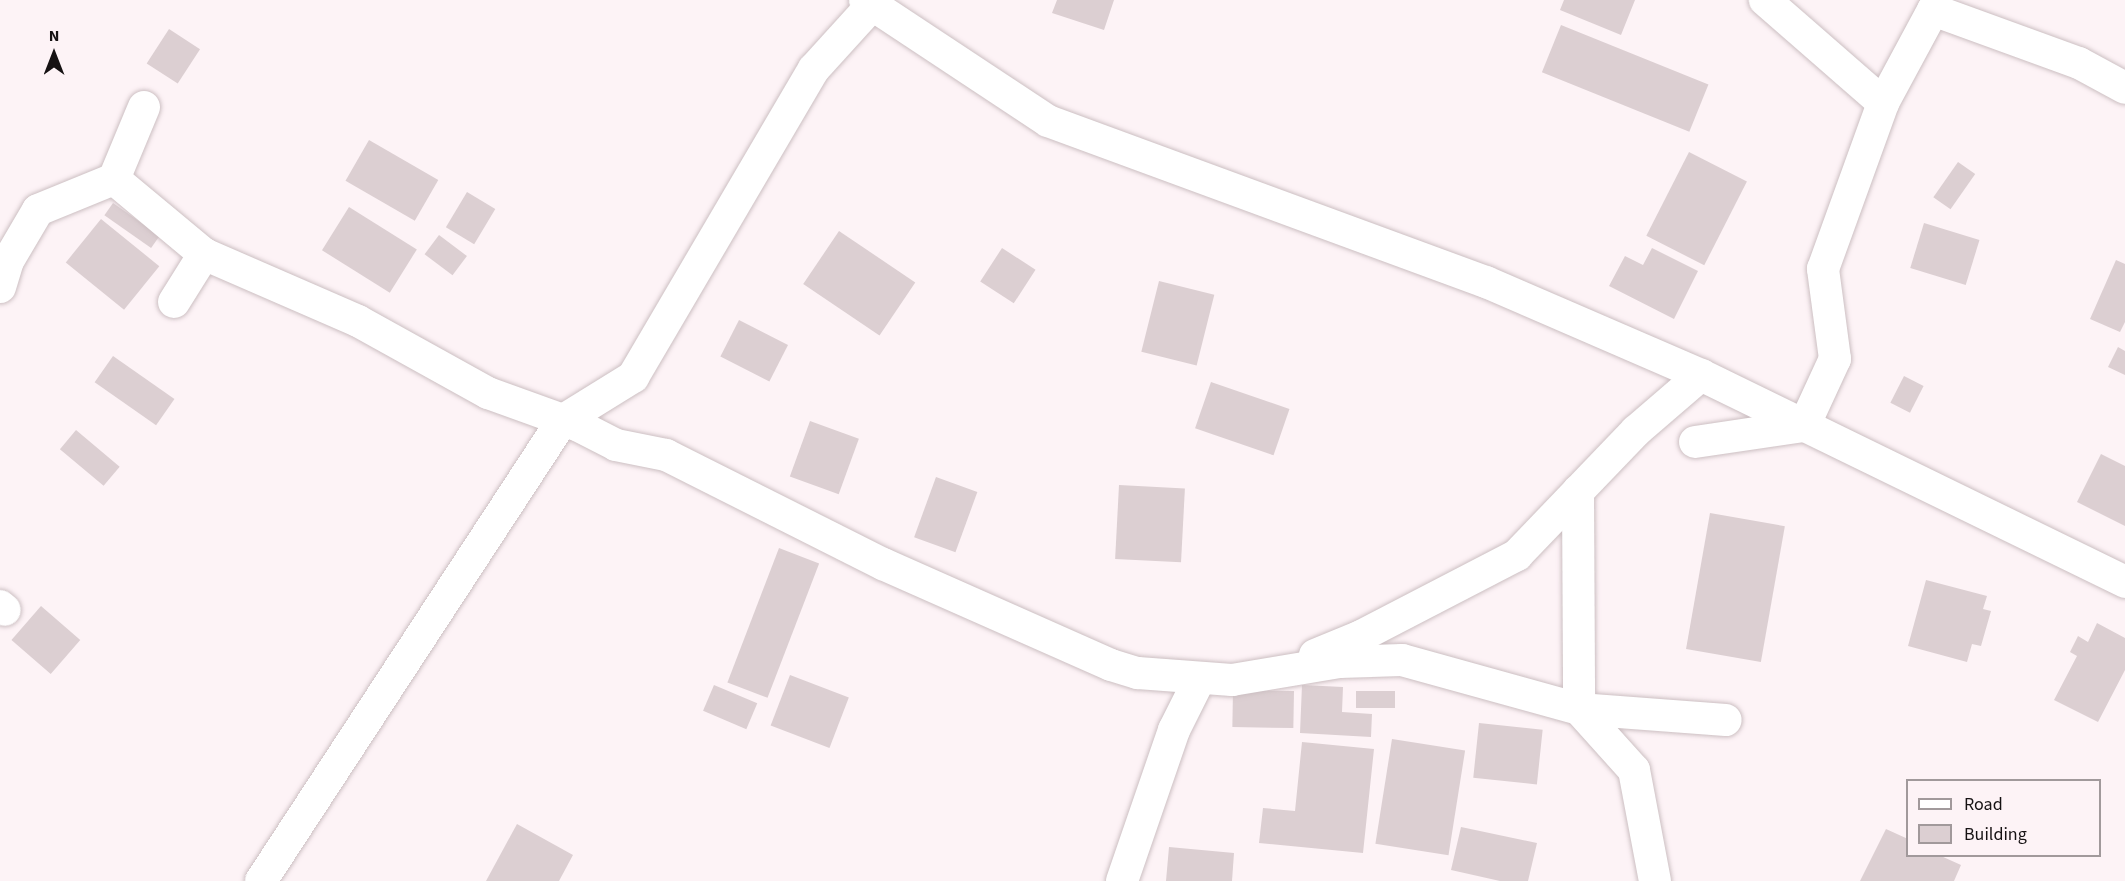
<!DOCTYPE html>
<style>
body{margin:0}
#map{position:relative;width:2125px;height:881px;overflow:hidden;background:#fdf3f6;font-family:"Source Sans 3",sans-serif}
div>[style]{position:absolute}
.building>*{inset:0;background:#dccfd2;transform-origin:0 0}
.roads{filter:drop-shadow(0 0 2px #ccbfc2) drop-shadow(0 0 2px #ccbfc2)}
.minor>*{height:32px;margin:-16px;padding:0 16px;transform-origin:16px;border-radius:16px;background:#fff}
span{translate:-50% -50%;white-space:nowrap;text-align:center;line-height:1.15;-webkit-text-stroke:6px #fdf3f6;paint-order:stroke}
.legend{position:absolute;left:1906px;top:779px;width:195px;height:78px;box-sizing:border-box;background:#fdf3f6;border:2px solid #a1999b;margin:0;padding:8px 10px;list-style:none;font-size:18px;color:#161213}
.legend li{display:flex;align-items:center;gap:12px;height:30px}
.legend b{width:30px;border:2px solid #a1999b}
.north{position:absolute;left:24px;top:24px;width:60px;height:60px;-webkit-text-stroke:4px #fdf3f6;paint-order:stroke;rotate:0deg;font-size:16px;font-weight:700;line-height:24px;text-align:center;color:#161213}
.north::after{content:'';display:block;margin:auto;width:21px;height:27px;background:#161213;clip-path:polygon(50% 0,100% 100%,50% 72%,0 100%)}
</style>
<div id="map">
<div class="building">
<i style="clip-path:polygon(1057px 0,1114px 0,1104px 30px,1052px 13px)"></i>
<i style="clip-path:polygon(1564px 0,1635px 0,1621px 35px,1560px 10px)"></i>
<i style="left:1561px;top:25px;width:159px;height:51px;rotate:22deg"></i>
<i style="left:169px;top:29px;width:37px;height:41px;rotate:33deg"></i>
<i style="left:369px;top:140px;width:80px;height:47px;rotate:30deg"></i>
<i style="left:1689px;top:152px;width:65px;height:94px;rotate:27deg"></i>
<i style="left:1958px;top:162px;width:21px;height:43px;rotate:35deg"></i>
<i style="left:467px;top:192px;width:33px;height:41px;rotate:31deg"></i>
<i style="left:113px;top:203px;width:57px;height:15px;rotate:35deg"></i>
<i style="left:349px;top:207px;width:80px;height:51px;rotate:32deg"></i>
<i style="left:101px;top:219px;width:75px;height:56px;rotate:39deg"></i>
<i style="left:1924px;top:223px;width:58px;height:47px;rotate:17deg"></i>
<i style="left:839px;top:231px;width:92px;height:64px;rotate:34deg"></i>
<i style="left:439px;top:235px;width:35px;height:24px;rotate:37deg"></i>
<i style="left:1002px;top:248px;width:40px;height:40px;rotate:33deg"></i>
<i style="clip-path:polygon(1652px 248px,1698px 271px,1674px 319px,1609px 286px,1625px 256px,1643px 265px)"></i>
<i style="clip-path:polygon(2116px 260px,2125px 264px,2125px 322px,2120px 332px,2090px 319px)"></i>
<i style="left:1159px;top:281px;width:57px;height:73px;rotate:14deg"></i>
<i style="left:739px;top:320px;width:55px;height:41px;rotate:27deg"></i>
<i style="clip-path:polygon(2118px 347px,2125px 351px,2125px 375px,2108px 367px)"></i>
<i style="left:113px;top:356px;width:75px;height:32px;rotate:35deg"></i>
<i style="left:1904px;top:376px;width:22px;height:30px;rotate:27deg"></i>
<i style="left:1211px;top:382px;width:83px;height:49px;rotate:19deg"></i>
<i style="left:810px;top:421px;width:52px;height:59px;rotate:20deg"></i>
<i style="left:76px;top:430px;width:57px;height:25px;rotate:40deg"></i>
<i style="clip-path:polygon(2101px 454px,2125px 466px,2125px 526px,2077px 502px)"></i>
<i style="left:936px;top:477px;width:44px;height:64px;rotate:20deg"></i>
<i style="left:1119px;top:485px;width:66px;height:74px;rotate:3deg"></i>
<i style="left:1710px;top:513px;width:76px;height:138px;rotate:10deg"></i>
<i style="left:779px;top:548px;width:43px;height:144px;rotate:21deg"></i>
<i style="clip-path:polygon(1926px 580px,1987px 596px,1983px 609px,1991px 611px,1981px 646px,1972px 644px,1967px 662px,1908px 646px)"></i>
<i style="left:41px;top:606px;width:52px;height:45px;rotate:41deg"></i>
<i style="clip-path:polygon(2097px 623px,2125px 638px,2125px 670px,2098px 722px,2054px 700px,2077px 656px,2070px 652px,2078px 636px,2088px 642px)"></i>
<i style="left:790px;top:675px;width:63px;height:54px;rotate:21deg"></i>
<i style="left:714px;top:685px;width:47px;height:28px;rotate:23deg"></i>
<i style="clip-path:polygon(1302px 685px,1343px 687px,1342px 712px,1372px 714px,1371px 737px,1300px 733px)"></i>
<i style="left:1233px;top:690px;width:61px;height:37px;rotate:1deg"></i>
<i style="left:1356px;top:691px;width:39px;height:17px"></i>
<i style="left:1479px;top:723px;width:64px;height:55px;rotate:6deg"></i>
<i style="left:1392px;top:739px;width:74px;height:106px;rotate:9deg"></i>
<i style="clip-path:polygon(1302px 742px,1374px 749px,1363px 853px,1259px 843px,1263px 808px,1295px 811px)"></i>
<i style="clip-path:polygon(517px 824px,573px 855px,559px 881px,486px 881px)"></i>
<i style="clip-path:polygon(1461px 827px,1537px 843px,1528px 881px,1500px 881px,1451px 870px)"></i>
<i style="clip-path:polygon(1886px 829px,1908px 839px,1908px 856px,1941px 856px,1961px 865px,1954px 881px,1860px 881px)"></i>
<i style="clip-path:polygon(1169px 847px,1234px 853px,1232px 881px,1166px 881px)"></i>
</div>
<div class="roads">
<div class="minor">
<i style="left:865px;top:0;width:219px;rotate:33.5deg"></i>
<i style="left:1048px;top:121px;width:467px;rotate:20.2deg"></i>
<i style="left:1486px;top:282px;width:234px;rotate:23.4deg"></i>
<i style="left:1701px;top:375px;width:472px;rotate:26deg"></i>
<i style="left:1883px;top:103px;width:106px;rotate:-61.7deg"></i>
<i style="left:1933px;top:10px;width:155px;rotate:20deg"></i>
<i style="left:2079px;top:63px;width:52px;rotate:28.5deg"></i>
<i style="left:144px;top:107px;width:78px;rotate:112.6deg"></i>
<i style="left:114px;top:179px;width:117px;rotate:39.8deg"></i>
<i style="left:204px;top:254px;width:168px;rotate:23.5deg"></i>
<i style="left:358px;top:321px;width:149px;rotate:29deg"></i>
<i style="left:488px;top:393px;width:95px;rotate:19.8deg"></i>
<i style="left:577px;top:425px;width:44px;rotate:27.1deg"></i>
<i style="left:616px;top:445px;width:51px;rotate:11.3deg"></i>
<i style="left:666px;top:455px;width:243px;rotate:26.7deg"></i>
<i style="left:883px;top:564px;width:249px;rotate:23.9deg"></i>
<i style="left:1111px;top:665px;width:28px;rotate:17deg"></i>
<i style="left:1138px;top:673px;width:94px;rotate:4.3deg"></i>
<i style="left:1232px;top:680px;width:109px;rotate:-9.5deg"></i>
<i style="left:1339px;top:662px;width:63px;rotate:-1.8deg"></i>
<i style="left:1402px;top:660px;width:184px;rotate:15.5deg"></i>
<i style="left:1579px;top:709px;width:147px;rotate:4.3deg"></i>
<i style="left:0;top:287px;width:27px;rotate:-73deg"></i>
<i style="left:8px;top:261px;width:59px;rotate:-59.5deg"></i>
<i style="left:38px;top:210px;width:82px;rotate:-22.2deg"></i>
<i style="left:174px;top:302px;width:57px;rotate:-58deg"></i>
<i style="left:1695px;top:442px;width:110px;rotate:-8.4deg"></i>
<i style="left:1804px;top:426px;width:74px;rotate:-65.2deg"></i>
<i style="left:1835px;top:359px;width:91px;rotate:-97.6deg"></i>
<i style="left:1823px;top:269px;width:177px;rotate:-70.1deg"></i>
<i style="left:1883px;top:103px;width:157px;rotate:-138.9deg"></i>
<i style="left:1578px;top:491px;width:218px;rotate:89.7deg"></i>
<i style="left:1579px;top:709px;width:82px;rotate:48deg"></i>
<i style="left:1634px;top:770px;width:113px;rotate:79.3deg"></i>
<i style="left:0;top:606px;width:6px;rotate:39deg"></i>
<i style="left:1315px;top:655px;width:50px;rotate:-22.4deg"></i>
<i style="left:1361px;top:636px;width:176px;rotate:-27.4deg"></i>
<i style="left:1517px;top:555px;width:172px;rotate:-46.2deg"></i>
<i style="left:1636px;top:431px;width:86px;rotate:-40.7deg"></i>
<i style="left:261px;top:881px;width:550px;rotate:-56.8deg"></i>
<i style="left:562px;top:421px;width:84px;rotate:-31.8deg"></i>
<i style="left:633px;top:377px;width:357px;rotate:-59.6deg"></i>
<i style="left:814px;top:69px;width:86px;rotate:-47.8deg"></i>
<i style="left:1122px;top:881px;width:160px;rotate:-71deg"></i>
<i style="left:1174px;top:730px;width:56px;rotate:-63.4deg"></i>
</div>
</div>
<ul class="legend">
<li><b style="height:8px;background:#fff"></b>Road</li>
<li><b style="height:16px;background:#dccfd2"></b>Building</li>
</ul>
<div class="north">N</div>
</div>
